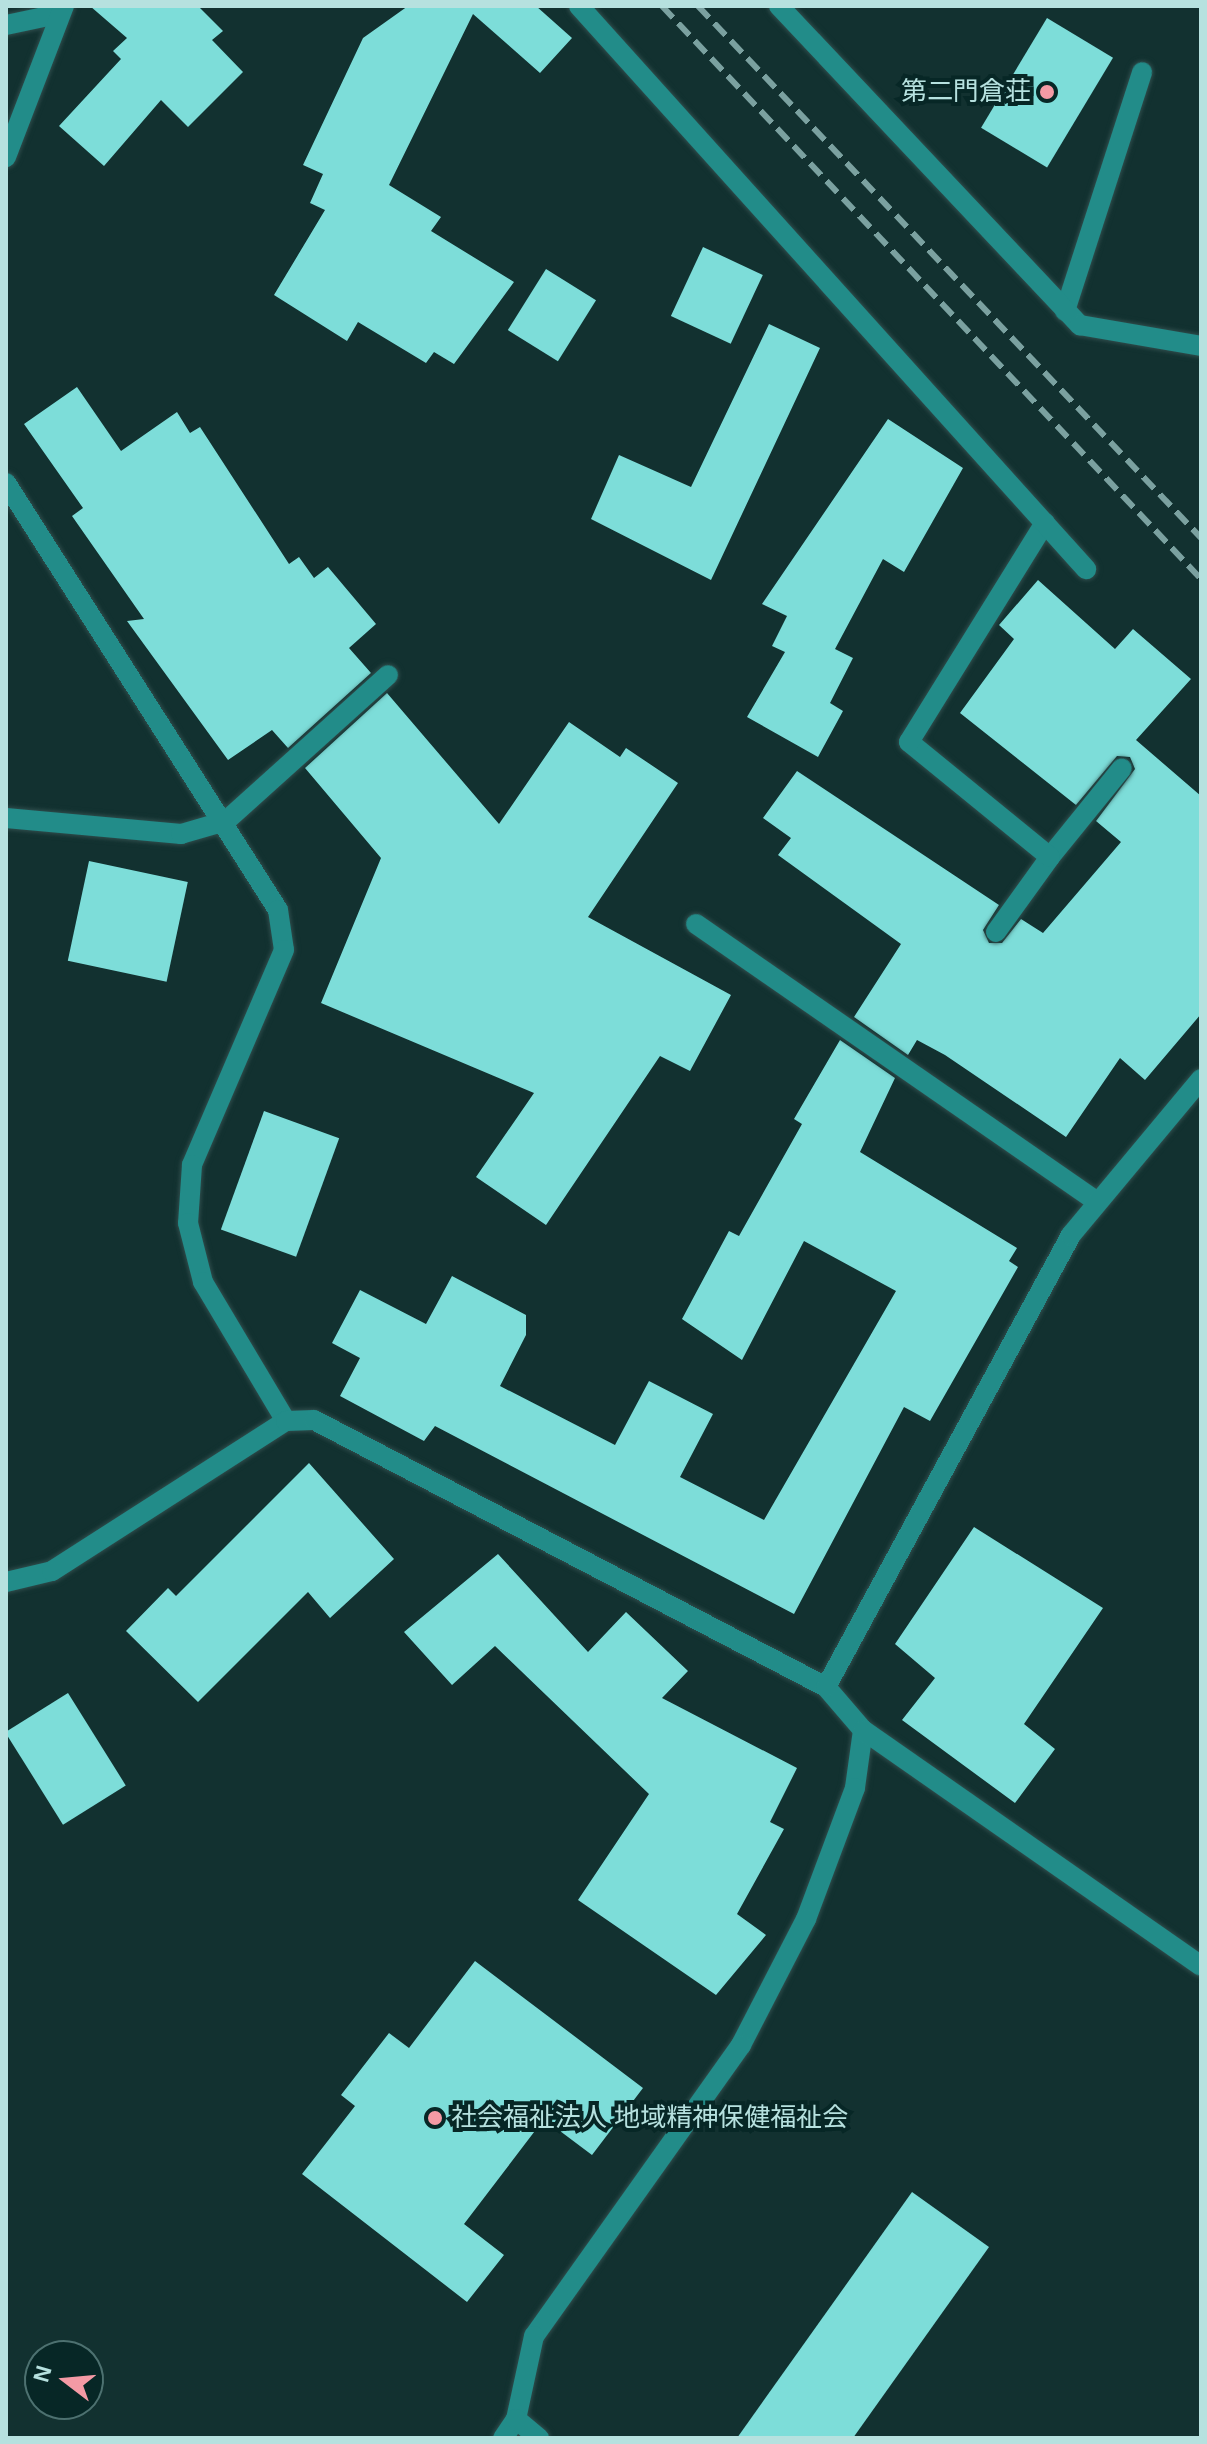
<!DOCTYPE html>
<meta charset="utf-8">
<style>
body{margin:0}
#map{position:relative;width:1207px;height:2444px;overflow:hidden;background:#123130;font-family:Arial,"Noto Sans JP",sans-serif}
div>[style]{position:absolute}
.building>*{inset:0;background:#7dddd9;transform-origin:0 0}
.roads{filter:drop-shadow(0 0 2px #2f4d4c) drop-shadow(0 0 2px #2f4d4c)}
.service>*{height:20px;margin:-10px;padding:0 10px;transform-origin:10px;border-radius:10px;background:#228c89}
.minor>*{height:20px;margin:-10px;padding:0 10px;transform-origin:10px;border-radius:10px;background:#228c89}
.rail>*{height:6px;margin-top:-3px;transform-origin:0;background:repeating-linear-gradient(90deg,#7ba1a0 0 16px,transparent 0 24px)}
.dots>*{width:22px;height:22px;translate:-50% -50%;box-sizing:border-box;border:4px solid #072726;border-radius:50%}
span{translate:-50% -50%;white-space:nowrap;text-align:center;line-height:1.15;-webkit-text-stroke:8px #072726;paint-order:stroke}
.poi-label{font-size:26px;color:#b6e1df}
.right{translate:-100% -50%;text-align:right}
.left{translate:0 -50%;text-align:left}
.frame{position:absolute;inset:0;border:8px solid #b6e1df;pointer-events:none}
.north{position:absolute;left:24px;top:2340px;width:80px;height:80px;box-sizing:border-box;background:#072726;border:2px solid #4d7170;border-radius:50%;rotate:286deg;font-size:22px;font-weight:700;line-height:32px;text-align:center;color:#b6e1df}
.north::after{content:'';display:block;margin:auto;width:28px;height:36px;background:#f49aa5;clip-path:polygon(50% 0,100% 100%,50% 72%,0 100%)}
</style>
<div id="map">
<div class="building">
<i style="clip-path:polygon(90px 6px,198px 6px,223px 31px,212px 40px,243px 72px,188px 127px,161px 100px,104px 166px,59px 126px,121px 59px,113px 51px,127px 38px)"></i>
<i style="clip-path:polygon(408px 6px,536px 6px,572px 38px,540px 73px,473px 14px,389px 185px,441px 217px,431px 231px,514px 282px,454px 364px,434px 352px,426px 363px,358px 322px,347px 341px,274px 295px,325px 210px,310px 203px,323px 174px,303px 165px,363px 38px)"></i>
<i style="left:1047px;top:18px;width:77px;height:128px;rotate:31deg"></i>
<i style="left:703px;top:247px;width:66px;height:76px;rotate:25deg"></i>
<i style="left:546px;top:269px;width:59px;height:72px;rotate:32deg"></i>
<i style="clip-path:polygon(769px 324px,820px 348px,711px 580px,591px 519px,619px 455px,691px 487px)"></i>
<i style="clip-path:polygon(77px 387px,121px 451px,177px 412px,190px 433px,200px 427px,289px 564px,299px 557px,314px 578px,328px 567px,376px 624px,349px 648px,371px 673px,288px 748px,272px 730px,228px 760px,127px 621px,144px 619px,72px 516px,83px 508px,24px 424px)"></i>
<i style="clip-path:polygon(888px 419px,963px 468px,904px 572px,883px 559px,835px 649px,853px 658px,830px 703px,843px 711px,818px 757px,747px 717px,785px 652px,772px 646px,787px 616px,762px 604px)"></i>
<i style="clip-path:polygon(1038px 580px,1115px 649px,1133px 629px,1191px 679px,1136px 740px,1201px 796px,1201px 1014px,1145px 1080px,1120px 1058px,1066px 1137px,945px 1055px,917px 1040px,908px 1055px,854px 1017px,901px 944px,778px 855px,791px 838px,763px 818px,797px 771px,999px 905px,983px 930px,989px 943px,1002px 943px,1021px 919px,1043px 933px,1121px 842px,1096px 821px,1135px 769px,1130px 757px,1117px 756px,1076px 805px,960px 713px,1014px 639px,999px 625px)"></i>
<i style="clip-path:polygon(387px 693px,499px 824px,569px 722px,620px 757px,626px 748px,678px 783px,588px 917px,731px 995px,690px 1071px,660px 1056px,546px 1225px,476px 1177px,534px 1093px,321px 1003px,381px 858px,305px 768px)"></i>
<i style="left:89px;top:861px;width:101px;height:102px;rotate:12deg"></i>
<i style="clip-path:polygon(840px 1040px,895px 1078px,860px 1152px,1017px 1248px,1009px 1261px,1018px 1267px,930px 1421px,904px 1407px,794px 1614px,435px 1426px,424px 1441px,340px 1396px,360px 1358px,332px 1343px,360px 1290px,426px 1324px,452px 1276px,526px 1315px,526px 1335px,500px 1386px,615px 1445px,649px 1381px,713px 1414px,680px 1477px,764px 1520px,896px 1291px,804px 1241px,742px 1360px,682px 1319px,729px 1231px,739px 1236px,802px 1124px,794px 1119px)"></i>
<i style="left:264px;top:1111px;width:80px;height:126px;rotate:20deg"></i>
<i style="clip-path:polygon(309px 1463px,394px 1559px,330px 1618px,308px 1592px,198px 1702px,126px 1631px,168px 1588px,176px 1596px)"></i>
<i style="clip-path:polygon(974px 1527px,1103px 1608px,1024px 1724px,1055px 1749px,1015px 1803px,902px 1720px,935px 1678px,895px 1644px)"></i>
<i style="clip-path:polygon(498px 1554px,588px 1652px,626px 1612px,688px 1671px,662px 1698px,797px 1768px,770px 1822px,784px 1829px,737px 1914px,766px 1935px,716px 1995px,578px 1900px,649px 1794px,495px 1646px,452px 1685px,404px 1632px)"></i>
<i style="left:68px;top:1693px;width:109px;height:74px;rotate:58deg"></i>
<i style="clip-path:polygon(475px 1961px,643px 2088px,592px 2155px,544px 2119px,464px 2224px,504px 2255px,467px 2302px,302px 2174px,355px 2106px,341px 2095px,389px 2033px,409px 2048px)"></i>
<i style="clip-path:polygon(912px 2192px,989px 2247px,853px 2438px,737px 2438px)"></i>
</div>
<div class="roads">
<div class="service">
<i style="left:1065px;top:311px;width:251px;rotate:-72.1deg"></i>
<i style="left:6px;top:818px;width:176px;rotate:5.2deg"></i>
<i style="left:181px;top:834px;width:47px;rotate:-16.1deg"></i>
<i style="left:226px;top:821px;width:218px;rotate:-42deg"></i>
<i style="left:1050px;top:857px;width:114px;rotate:-51deg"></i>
<i style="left:696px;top:924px;width:488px;rotate:34.7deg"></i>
<i style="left:996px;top:932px;width:92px;rotate:-54.2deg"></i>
<i style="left:1050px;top:857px;width:182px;rotate:-140.8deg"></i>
<i style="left:909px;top:742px;width:258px;rotate:-58.2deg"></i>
</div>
<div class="minor">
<i style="left:579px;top:6px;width:758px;rotate:48deg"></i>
<i style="left:779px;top:6px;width:439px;rotate:46.7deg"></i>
<i style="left:1080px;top:325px;width:123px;rotate:9.8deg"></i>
<i style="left:6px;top:25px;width:53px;rotate:-11.9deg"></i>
<i style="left:6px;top:157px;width:162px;rotate:-69deg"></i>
<i style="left:6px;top:483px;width:506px;rotate:57.5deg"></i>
<i style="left:278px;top:910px;width:40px;rotate:81.5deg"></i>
<i style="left:284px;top:950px;width:234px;rotate:113.2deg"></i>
<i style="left:192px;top:1165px;width:58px;rotate:93.9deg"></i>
<i style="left:188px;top:1223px;width:61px;rotate:75.7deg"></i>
<i style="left:203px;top:1282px;width:162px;rotate:59.2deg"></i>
<i style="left:6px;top:1582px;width:47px;rotate:-13.4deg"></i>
<i style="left:52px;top:1571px;width:278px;rotate:-32.7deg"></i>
<i style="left:286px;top:1421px;width:28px;rotate:-2deg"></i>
<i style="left:314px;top:1420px;width:577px;rotate:27.54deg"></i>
<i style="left:826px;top:1687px;width:57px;rotate:49.3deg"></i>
<i style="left:863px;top:1730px;width:59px;rotate:97.9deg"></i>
<i style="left:855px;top:1788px;width:140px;rotate:110.5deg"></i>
<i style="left:806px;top:1919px;width:142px;rotate:117.3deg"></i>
<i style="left:741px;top:2045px;width:357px;rotate:125.4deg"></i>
<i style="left:534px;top:2336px;width:85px;rotate:102.2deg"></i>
<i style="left:516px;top:2419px;width:23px;rotate:124deg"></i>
<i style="left:826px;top:1687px;width:514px;rotate:-61.54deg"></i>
<i style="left:1071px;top:1235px;width:203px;rotate:-50.2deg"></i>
<i style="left:863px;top:1730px;width:412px;rotate:34.9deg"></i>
<i style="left:516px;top:2419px;width:30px;rotate:40deg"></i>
</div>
</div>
<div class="rail">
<i style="left:662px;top:6px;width:787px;rotate:46.75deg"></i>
<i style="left:698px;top:6px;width:732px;rotate:46.6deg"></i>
</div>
<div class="dots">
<i style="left:1047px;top:92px;background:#f49aa5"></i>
<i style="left:435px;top:2118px;background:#f49aa5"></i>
</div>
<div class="poi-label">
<span class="right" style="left:1031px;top:92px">第二門倉荘</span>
<span class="left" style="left:451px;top:2118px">社会福祉法人 地域精神保健福祉会</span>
</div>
<div class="frame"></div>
<div class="north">N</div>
</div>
